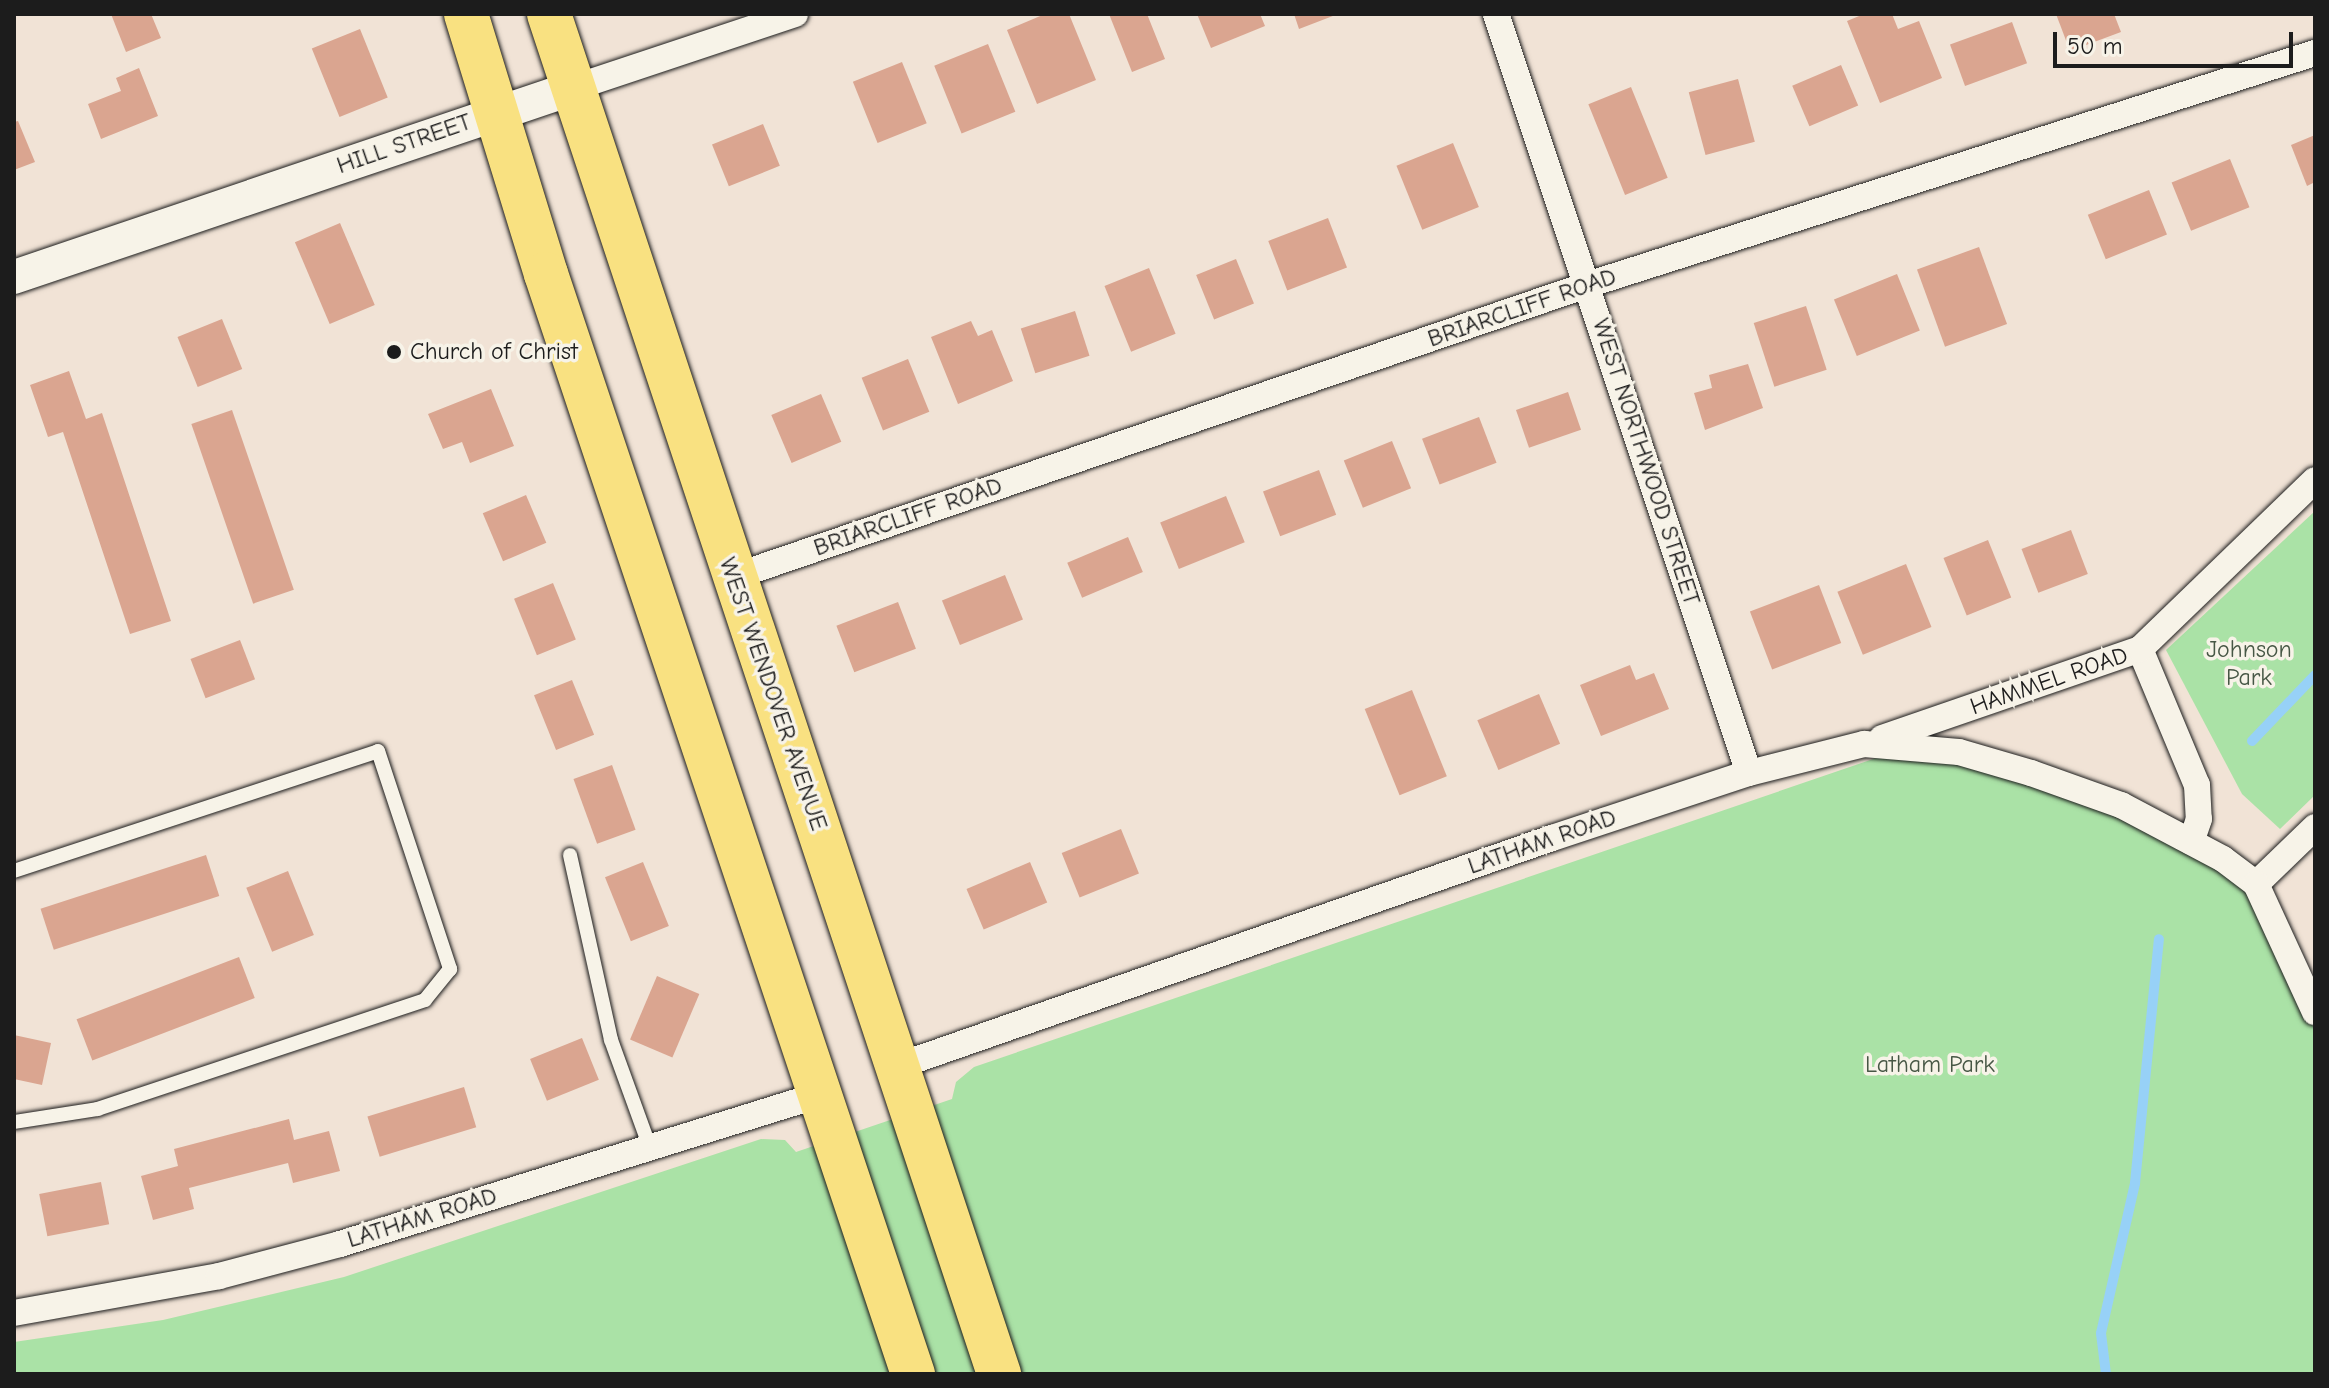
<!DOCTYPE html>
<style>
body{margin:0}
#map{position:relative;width:2329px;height:1388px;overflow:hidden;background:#f1e3d6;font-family:"Comic Neue",sans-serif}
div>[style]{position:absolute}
.green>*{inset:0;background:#aae2a6}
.stream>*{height:10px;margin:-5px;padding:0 5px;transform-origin:5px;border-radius:5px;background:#97d1f7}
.building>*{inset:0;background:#daa590;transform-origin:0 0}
.roads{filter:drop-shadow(0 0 2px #1c1c1c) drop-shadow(0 0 2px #1c1c1c)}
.service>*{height:14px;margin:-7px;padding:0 7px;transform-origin:7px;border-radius:7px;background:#f7f3e8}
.minor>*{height:26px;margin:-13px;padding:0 13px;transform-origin:13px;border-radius:13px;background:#f7f3e8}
.tertiary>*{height:34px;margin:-17px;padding:0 17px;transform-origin:17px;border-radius:17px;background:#f7f3e8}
.trunk>*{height:44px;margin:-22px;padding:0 22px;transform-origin:22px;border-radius:22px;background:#f9e181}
.dots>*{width:22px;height:22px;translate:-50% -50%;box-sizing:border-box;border:4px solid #f7f3e8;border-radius:50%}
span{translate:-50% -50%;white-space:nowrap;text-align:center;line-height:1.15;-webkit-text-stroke:7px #f7f3e8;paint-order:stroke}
.street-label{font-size:24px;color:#1c1c1c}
.poi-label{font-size:24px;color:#1c1c1c}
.left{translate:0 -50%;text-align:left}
.park-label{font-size:24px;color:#475745}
.frame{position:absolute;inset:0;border:16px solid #1c1c1c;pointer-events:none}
.scale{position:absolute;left:2053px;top:32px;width:240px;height:36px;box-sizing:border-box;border:4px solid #1c1c1c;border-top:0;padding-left:10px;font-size:24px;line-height:28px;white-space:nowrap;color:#1c1c1c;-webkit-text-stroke:6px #f7f3e8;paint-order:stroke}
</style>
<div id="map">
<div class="green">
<i style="clip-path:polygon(2315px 511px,2315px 795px,2280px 829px,2242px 794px,2166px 650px)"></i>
<i style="clip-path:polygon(1914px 745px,2031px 773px,2256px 884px,2315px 1012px,2315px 1374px,14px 1374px,14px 1342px,163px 1320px,344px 1277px,761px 1139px,785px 1140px,796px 1152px,952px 1099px,956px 1082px,974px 1067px)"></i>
</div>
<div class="stream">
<i style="left:2252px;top:741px;width:91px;rotate:-46.3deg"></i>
<i style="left:2106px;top:1374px;width:41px;rotate:-97deg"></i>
<i style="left:2101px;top:1333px;width:154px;rotate:-77.2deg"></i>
<i style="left:2135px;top:1183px;width:245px;rotate:-84.4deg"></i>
</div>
<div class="building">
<i style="clip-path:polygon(111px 14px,151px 14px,161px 38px,126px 52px)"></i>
<i style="clip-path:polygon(1045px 14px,1069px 14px,1096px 80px,1037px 104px,1007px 30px)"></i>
<i style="clip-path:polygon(1109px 14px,1147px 14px,1165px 59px,1132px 72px)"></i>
<i style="clip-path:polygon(1197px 14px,1260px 14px,1265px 26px,1211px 48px)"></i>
<i style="clip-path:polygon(1294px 14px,1338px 14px,1299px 29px)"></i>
<i style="clip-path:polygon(1864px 14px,1892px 14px,1898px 29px,1919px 21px,1942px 78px,1880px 103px,1847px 21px)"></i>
<i style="clip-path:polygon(2056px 14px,2114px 14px,2121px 32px,2070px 51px)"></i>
<i style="left:2012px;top:22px;width:44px;height:66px;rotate:70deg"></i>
<i style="left:360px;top:29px;width:74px;height:52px;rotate:68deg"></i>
<i style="left:988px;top:44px;width:73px;height:58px;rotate:68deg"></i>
<i style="left:902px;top:62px;width:66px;height:53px;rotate:68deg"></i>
<i style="left:1841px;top:65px;width:44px;height:53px;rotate:67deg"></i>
<i style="clip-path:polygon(139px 68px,158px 116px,101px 139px,88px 104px,121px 91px,116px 78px)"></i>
<i style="left:1738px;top:79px;width:65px;height:51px;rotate:75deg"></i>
<i style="left:1631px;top:87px;width:98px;height:46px;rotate:68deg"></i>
<i style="clip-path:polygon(18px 121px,35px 162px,14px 170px,14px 122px)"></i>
<i style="left:763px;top:124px;width:45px;height:55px;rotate:68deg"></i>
<i style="clip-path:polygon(2315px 135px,2315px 182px,2307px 186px,2291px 145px)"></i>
<i style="left:1453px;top:143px;width:69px;height:61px;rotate:68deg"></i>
<i style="left:2230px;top:159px;width:52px;height:63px;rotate:68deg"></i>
<i style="left:2149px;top:190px;width:48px;height:66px;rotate:68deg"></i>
<i style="left:1328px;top:218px;width:53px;height:64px;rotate:69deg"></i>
<i style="left:340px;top:223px;width:89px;height:49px;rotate:67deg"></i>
<i style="left:1979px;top:247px;width:82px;height:66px;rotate:70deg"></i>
<i style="left:1236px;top:259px;width:48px;height:43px;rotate:68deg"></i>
<i style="left:1149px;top:268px;width:71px;height:48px;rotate:68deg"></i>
<i style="left:1897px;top:274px;width:61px;height:68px;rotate:68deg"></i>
<i style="left:1806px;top:306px;width:67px;height:55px;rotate:72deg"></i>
<i style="left:1075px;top:311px;width:47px;height:57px;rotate:72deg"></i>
<i style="left:222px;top:319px;width:54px;height:48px;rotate:68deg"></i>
<i style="clip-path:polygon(971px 321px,978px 336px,992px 330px,1013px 381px,958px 404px,931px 337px)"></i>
<i style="left:908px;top:359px;width:57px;height:50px;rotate:68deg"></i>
<i style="clip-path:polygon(1748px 364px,1763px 408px,1705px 430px,1694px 393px,1712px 388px,1709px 375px)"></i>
<i style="clip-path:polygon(69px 371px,86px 419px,102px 413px,171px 621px,130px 634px,63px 432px,48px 437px,30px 385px)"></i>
<i style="clip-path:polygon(491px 389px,514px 446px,470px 463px,462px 442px,443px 449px,428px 414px)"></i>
<i style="left:1568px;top:392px;width:40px;height:55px;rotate:71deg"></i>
<i style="left:821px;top:394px;width:52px;height:54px;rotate:67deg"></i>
<i style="left:232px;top:410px;width:190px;height:43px;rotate:71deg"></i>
<i style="left:1479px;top:417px;width:49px;height:61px;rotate:69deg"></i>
<i style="left:1392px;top:441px;width:51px;height:52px;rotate:68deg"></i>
<i style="left:1319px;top:470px;width:48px;height:60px;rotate:69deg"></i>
<i style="left:526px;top:495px;width:52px;height:47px;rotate:67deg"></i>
<i style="left:1226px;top:496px;width:50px;height:71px;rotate:68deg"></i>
<i style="left:2071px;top:530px;width:47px;height:53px;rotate:69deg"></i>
<i style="left:1128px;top:537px;width:38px;height:66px;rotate:67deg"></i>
<i style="left:1988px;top:540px;width:62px;height:48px;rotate:68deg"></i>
<i style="left:1906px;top:564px;width:68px;height:74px;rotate:68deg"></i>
<i style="left:1005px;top:575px;width:48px;height:68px;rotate:68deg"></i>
<i style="left:553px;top:583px;width:61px;height:42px;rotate:68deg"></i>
<i style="left:1819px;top:585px;width:62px;height:74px;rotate:69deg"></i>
<i style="left:898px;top:602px;width:50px;height:66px;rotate:69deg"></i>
<i style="left:240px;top:640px;width:42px;height:53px;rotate:69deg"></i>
<i style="clip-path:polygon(1630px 665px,1636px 680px,1654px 673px,1669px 709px,1601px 736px,1580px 685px)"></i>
<i style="left:572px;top:680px;width:59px;height:41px;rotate:68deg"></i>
<i style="left:1412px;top:690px;width:93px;height:51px;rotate:68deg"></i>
<i style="left:1539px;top:694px;width:54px;height:67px;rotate:67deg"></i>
<i style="left:612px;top:765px;width:69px;height:41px;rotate:70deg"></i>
<i style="left:1121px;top:829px;width:48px;height:64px;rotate:68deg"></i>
<i style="left:206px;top:855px;width:43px;height:174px;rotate:72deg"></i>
<i style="left:643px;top:862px;width:69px;height:41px;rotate:68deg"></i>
<i style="left:1030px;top:862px;width:44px;height:69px;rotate:67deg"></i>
<i style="left:288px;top:871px;width:69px;height:45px;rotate:68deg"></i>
<i style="left:239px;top:957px;width:44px;height:174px;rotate:69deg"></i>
<i style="left:657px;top:976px;width:46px;height:69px;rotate:23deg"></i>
<i style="clip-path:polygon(14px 1035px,51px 1043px,42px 1085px,14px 1079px)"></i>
<i style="left:582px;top:1038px;width:45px;height:56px;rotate:68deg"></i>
<i style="left:464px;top:1087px;width:42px;height:101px;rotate:73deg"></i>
<i style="clip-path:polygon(289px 1119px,294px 1140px,329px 1131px,340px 1171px,293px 1183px,288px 1163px,189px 1188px,194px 1209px,153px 1220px,141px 1176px,178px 1166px,174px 1149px)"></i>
<i style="left:101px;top:1182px;width:43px;height:63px;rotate:79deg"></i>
</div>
<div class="roads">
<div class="service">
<i style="left:570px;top:855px;width:189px;rotate:77.5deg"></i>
<i style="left:611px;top:1040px;width:115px;rotate:70.1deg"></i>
<i style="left:14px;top:871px;width:383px;rotate:-18.2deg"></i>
<i style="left:378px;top:751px;width:230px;rotate:71.7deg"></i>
<i style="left:450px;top:969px;width:40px;rotate:129deg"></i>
<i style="left:425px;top:1000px;width:345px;rotate:161.6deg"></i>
<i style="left:98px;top:1109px;width:85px;rotate:171.2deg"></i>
</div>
<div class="minor">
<i style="left:1496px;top:14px;width:800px;rotate:71.57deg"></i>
<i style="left:573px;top:88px;width:234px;rotate:-18.4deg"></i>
<i style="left:733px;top:577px;width:903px;rotate:-18.88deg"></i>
<i style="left:1587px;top:285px;width:764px;rotate:-17.68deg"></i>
<i style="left:2140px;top:649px;width:147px;rotate:67.3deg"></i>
<i style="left:2197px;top:785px;width:34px;rotate:87deg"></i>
<i style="left:2199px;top:819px;width:24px;rotate:109deg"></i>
<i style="left:1882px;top:738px;width:273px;rotate:-19deg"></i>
<i style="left:2140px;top:649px;width:243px;rotate:-44deg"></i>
<i style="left:2256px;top:884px;width:82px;rotate:-44deg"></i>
<i style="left:898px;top:1066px;width:693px;rotate:-19.22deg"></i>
<i style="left:1552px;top:838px;width:207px;rotate:-18.3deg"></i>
<i style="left:1749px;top:773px;width:119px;rotate:-14.2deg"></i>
<i style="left:1864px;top:744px;width:95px;rotate:4.8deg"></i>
<i style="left:1959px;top:752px;width:75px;rotate:16.3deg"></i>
<i style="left:2031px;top:773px;width:96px;rotate:19.6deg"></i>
<i style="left:2121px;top:805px;width:115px;rotate:27.9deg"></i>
<i style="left:2223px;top:859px;width:41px;rotate:37.1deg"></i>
<i style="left:2256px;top:884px;width:141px;rotate:65.3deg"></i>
<i style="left:14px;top:1313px;width:208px;rotate:-10.2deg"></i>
<i style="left:219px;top:1276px;width:125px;rotate:-14.8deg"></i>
<i style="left:340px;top:1244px;width:505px;rotate:-17.29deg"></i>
</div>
<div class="tertiary">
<i style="left:14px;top:277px;width:590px;rotate:-18.68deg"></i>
</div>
<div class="trunk">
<i style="left:466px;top:14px;width:272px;rotate:72.9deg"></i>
<i style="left:546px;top:274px;width:1160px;rotate:71.55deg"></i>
<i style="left:549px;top:14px;width:1433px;rotate:71.69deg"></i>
</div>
</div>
<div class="dots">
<i style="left:394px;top:352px;background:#1c1c1c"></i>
</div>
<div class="street-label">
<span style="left:404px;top:144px;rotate:-19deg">HILL STREET</span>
<span style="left:1522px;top:308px;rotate:-19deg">BRIARCLIFF ROAD</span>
<span style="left:1646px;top:462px;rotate:72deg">WEST NORTHWOOD STREET</span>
<span style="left:908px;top:517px;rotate:-19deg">BRIARCLIFF ROAD</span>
<span style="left:2049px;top:681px;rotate:-19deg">HAMMEL ROAD</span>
<span style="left:773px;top:694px;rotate:71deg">WEST WENDOVER AVENUE</span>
<span style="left:1542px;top:842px;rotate:-19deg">LATHAM ROAD</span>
<span style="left:422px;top:1218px;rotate:-17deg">LATHAM ROAD</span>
</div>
<div class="poi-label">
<span class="left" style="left:410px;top:352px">Church of Christ</span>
</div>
<div class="park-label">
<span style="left:2249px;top:664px">Johnson<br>Park</span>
<span style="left:1930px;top:1065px">Latham Park</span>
</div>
<div class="frame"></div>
<div class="scale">50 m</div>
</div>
